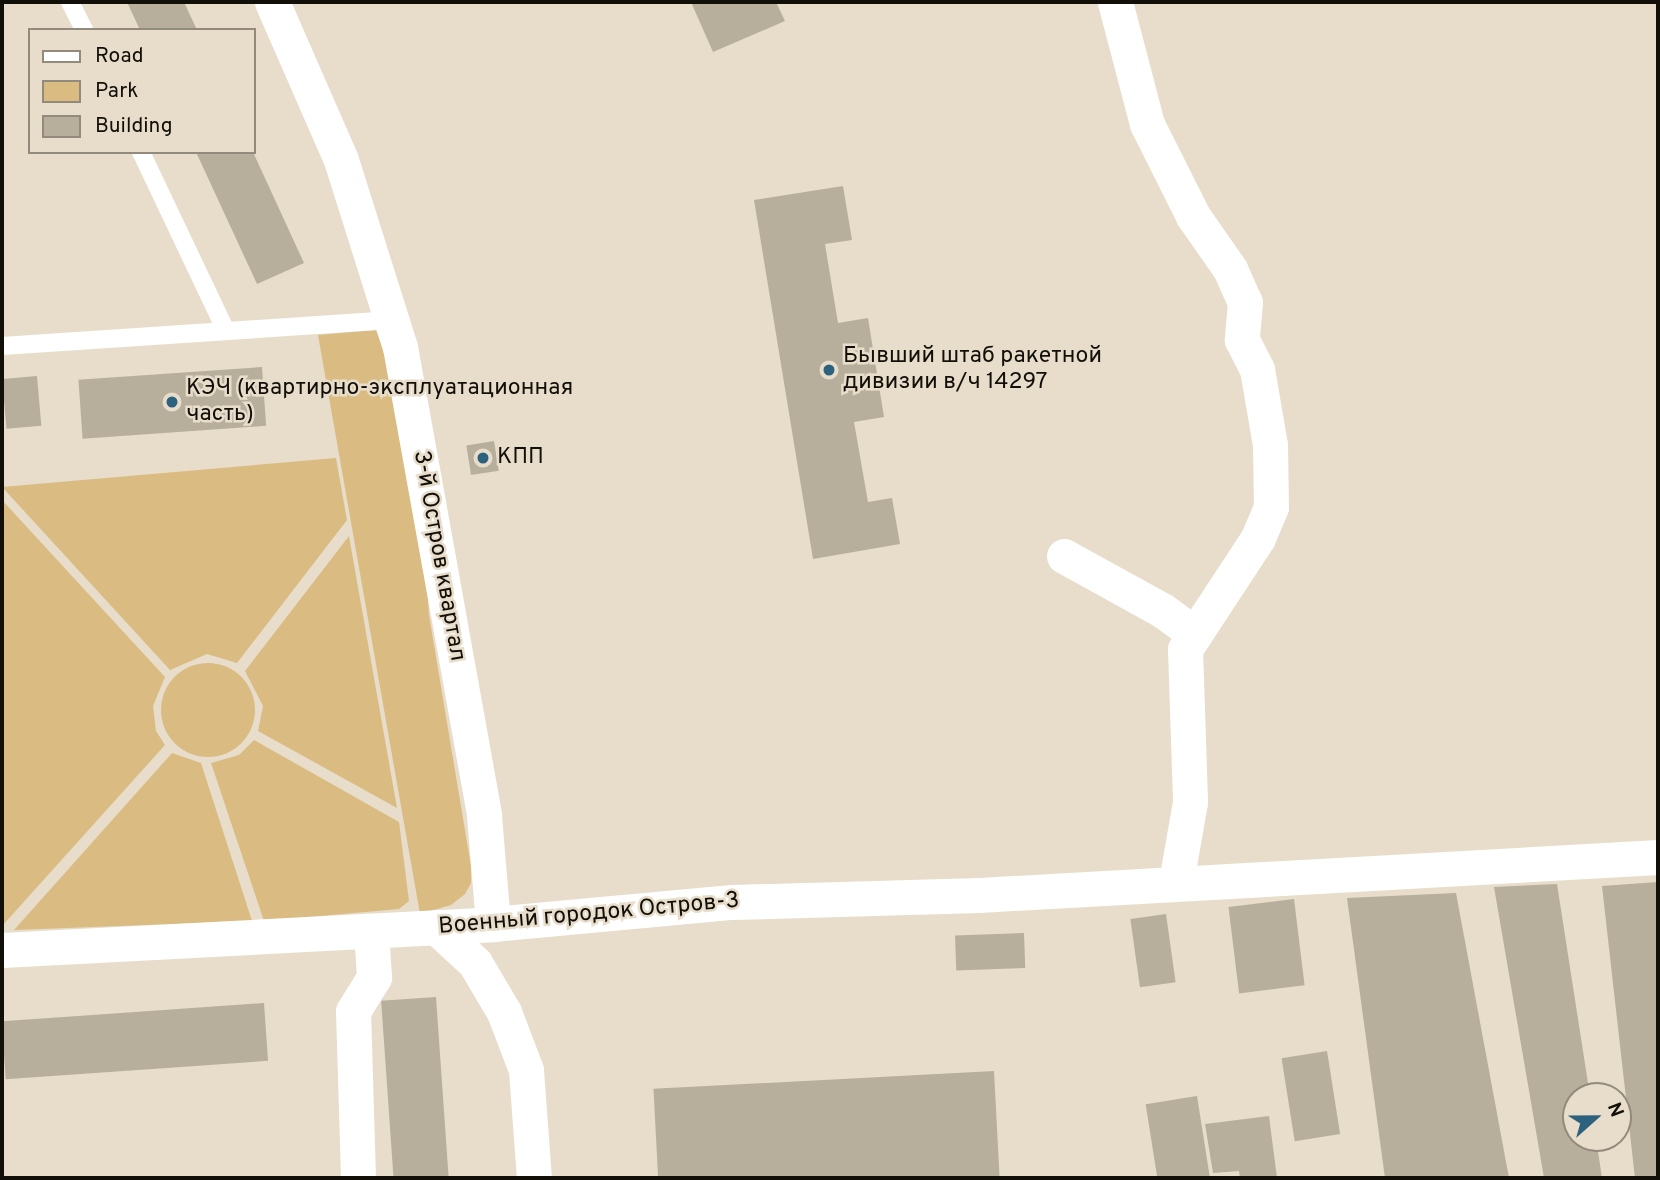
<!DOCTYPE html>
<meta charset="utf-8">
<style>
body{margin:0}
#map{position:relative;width:1660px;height:1180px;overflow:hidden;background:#e7ddca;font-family:Overpass,sans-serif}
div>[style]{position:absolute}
.green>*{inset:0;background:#dabc83}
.round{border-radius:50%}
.building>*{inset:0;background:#b8ae9c;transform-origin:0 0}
.lane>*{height:18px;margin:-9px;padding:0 9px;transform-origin:9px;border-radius:9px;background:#fff}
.street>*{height:35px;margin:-17.5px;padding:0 17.5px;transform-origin:17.5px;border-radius:17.5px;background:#fff}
.dots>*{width:19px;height:19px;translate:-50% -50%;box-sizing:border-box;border:4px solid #e7ddca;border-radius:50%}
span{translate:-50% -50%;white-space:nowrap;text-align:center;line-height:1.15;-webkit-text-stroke:5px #e7ddca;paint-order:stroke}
.poi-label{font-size:23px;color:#120e08}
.left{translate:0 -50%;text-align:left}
.street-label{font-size:23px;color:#120e08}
.frame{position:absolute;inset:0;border:4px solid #120e08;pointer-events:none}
.legend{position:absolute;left:28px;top:28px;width:228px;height:126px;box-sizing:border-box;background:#e7ddca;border:2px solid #928a7c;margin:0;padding:9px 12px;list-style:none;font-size:21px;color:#120e08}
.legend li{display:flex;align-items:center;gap:14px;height:35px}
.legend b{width:35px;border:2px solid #928a7c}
.north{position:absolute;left:1562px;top:1082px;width:70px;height:70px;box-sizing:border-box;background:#e7ddca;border:2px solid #928a7c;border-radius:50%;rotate:69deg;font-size:19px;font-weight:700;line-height:28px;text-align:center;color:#120e08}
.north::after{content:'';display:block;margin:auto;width:24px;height:32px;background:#2d627e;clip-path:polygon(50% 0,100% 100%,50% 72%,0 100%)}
</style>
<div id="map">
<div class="green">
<i style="clip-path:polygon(376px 330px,418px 443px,429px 615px,471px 866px,471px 883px,465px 894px,451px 905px,420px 914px,318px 335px)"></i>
<i style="clip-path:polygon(336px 458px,347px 520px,237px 663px,207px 654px,170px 670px,2px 487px)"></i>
<i style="clip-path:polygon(2px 500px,165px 677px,153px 706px,156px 731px,165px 745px,3px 925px)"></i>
<i style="clip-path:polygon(349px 536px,397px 808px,258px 731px,263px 706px,245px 671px)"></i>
<i class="round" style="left:161px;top:663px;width:94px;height:94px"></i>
<i style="clip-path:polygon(254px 740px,399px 822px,409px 901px,399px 909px,264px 921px,211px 763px,239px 755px)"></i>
<i style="clip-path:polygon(172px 753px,201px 763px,252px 921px,14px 930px)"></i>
</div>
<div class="building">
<i style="clip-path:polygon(127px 2px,184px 2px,197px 30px,140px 30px)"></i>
<i style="clip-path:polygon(691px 2px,776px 2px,785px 21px,713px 52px)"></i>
<i style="clip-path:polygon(196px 152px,253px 152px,304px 263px,257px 284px)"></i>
<i style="clip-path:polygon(843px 186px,852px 240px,825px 244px,838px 323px,868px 318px,884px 417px,854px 422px,868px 502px,892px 498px,900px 544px,813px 559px,754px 200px)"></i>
<i style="left:262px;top:367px;width:59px;height:184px;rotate:86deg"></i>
<i style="left:37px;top:376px;width:50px;height:35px;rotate:85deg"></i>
<i style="left:494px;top:441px;width:30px;height:28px;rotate:81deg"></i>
<i style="clip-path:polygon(1658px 882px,1658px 1178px,1635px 1178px,1602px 886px)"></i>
<i style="clip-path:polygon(1557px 884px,1590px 1096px,1576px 1096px,1576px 1138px,1596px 1138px,1602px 1178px,1544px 1178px,1494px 887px)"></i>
<i style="clip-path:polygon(1456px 893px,1509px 1178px,1385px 1178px,1347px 898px)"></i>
<i style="left:1294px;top:899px;width:87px;height:66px;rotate:83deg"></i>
<i style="left:1166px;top:914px;width:69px;height:36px;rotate:82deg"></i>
<i style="left:1024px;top:933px;width:35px;height:69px;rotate:88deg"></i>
<i style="left:436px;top:997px;width:181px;height:55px;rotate:86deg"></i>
<i style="left:264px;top:1003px;width:58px;height:263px;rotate:86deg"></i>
<i style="left:1327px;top:1051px;width:84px;height:46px;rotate:81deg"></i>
<i style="left:994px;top:1071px;width:107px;height:341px;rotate:87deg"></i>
<i style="left:1197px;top:1096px;width:83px;height:52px;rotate:81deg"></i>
<i style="clip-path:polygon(1269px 1116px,1277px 1178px,1240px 1178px,1239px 1171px,1213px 1173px,1205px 1124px)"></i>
</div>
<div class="lane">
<i style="left:70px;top:2px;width:31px;rotate:63deg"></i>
<i style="left:141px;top:152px;width:198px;rotate:64.6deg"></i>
<i style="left:2px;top:346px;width:391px;rotate:-3.8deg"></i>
</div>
<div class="street">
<i style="left:272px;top:2px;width:172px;rotate:66.4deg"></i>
<i style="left:341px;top:160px;width:196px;rotate:72.5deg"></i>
<i style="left:400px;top:347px;width:476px;rotate:79.8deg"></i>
<i style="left:484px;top:816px;width:108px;rotate:85.2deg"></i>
<i style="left:1115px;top:2px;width:126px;rotate:75.3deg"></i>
<i style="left:1147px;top:124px;width:103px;rotate:63.4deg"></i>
<i style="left:1193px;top:216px;width:65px;rotate:55.1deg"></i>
<i style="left:1230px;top:269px;width:36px;rotate:66deg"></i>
<i style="left:1245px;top:302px;width:38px;rotate:95deg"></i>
<i style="left:1242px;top:340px;width:33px;rotate:63deg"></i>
<i style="left:1257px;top:369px;width:77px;rotate:80.3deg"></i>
<i style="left:1270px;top:445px;width:62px;rotate:89.1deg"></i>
<i style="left:1271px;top:507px;width:34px;rotate:113deg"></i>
<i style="left:1258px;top:538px;width:133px;rotate:123.3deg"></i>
<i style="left:1185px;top:649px;width:153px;rotate:88.1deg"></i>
<i style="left:1190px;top:802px;width:81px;rotate:99.9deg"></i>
<i style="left:1064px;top:556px;width:112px;rotate:28.9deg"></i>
<i style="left:1162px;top:610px;width:41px;rotate:36deg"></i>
<i style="left:436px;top:927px;width:53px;rotate:42.7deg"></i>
<i style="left:475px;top:963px;width:57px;rotate:59.4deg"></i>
<i style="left:504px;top:1012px;width:62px;rotate:69.2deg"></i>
<i style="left:526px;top:1070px;width:108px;rotate:85.8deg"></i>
<i style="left:2px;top:950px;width:492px;rotate:-3deg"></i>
<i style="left:493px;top:924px;width:240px;rotate:-5.3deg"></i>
<i style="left:732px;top:902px;width:247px;rotate:-1.6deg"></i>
<i style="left:979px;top:895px;width:680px;rotate:-3.2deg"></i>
<i style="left:358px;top:1178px;width:167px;rotate:-91.7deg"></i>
<i style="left:353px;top:1011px;width:40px;rotate:-58deg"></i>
<i style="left:374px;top:977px;width:46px;rotate:-93.7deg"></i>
</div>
<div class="dots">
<i style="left:829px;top:370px;background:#2d627e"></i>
<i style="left:172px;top:402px;background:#2d627e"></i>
<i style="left:483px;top:458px;background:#2d627e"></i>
</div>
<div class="poi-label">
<span class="left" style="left:843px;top:370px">Бывший штаб ракетной<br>дивизии в/ч 14297</span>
<span class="left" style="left:186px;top:402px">КЭЧ (квартирно-эксплуатационная<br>часть)</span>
<span class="left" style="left:497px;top:458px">КПП</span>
</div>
<div class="street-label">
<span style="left:438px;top:556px;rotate:80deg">3-й Остров квартал</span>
<span style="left:589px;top:915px;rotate:-5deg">Военный городок Остров-3</span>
</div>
<div class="frame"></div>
<ul class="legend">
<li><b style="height:9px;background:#fff"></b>Road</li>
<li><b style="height:19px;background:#dabc83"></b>Park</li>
<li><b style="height:19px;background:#b8ae9c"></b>Building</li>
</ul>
<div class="north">N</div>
</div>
